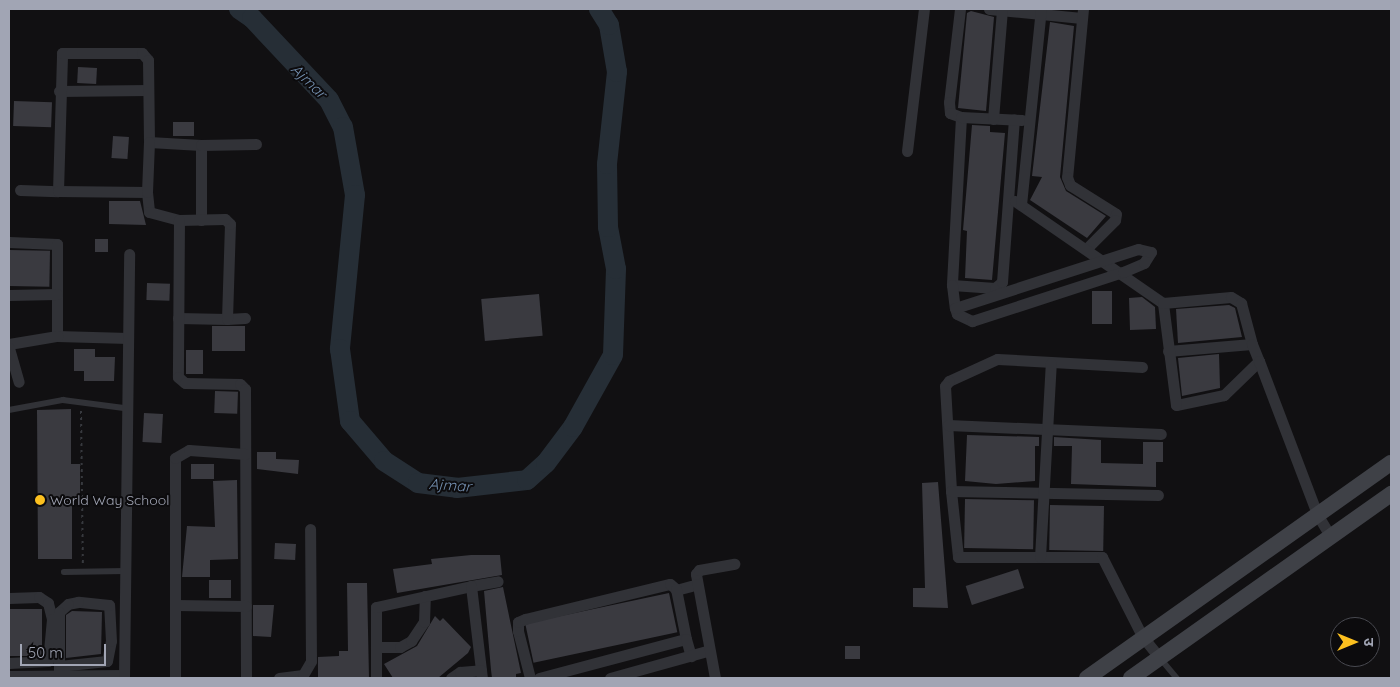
<!DOCTYPE html>
<meta charset="utf-8">
<style>
body{margin:0}
#map{position:relative;width:1400px;height:687px;overflow:hidden;background:#111012;font-family:Quicksand,"Noto Sans Devanagari",sans-serif}
div>[style]{position:absolute}
.river>*{height:20px;margin:-10px;padding:0 10px;transform-origin:10px;border-radius:10px;background:#262e36}
.building>*{inset:0;background:#3a3a40;transform-origin:0 0}
.path>*{height:2px;margin-top:-1px;transform-origin:0;background:repeating-linear-gradient(90deg,#37393e 0 2.5px,transparent 0 6.5px)}
.lane>*{height:5.5px;margin:-2.75px;padding:0 2.75px;transform-origin:2.75px;border-radius:2.75px;background:#313237}
.street>*{height:11px;margin:-5.5px;padding:0 5.5px;transform-origin:5.5px;border-radius:5.5px;background:#313237}
.secondary>*{height:16px;margin:-8px;padding:0 8px;transform-origin:8px;border-radius:8px;background:#3f4147}
.dots>*{width:14px;height:14px;translate:-50% -50%;box-sizing:border-box;border:2px solid #0c0b0d;border-radius:50%}
span{translate:-50% -50%;white-space:nowrap;text-align:center;line-height:1.15;-webkit-text-stroke:4px #0c0b0d;paint-order:stroke}
.poi-label{font-size:14px;color:#a1a5b4}
.left{translate:0 -50%;text-align:left}
.water-label{font-size:15px;color:#7591b2;font-style:italic}
.frame{position:absolute;inset:0;border:10px solid #a1a5b4;pointer-events:none}
.north{position:absolute;left:1330px;top:617px;width:50px;height:50px;box-sizing:border-box;background:#0c0b0d;border:1px solid #484950;border-radius:50%;rotate:90deg;font-size:14px;font-weight:700;line-height:20px;text-align:center;color:#a1a5b4}
.north::after{content:'';display:block;margin:auto;width:18px;height:22px;background:#fcc01f;clip-path:polygon(50% 0,100% 100%,50% 72%,0 100%)}
.scale{position:absolute;left:20px;top:644px;width:86px;height:22px;box-sizing:border-box;border:2px solid #a1a5b4;border-top:0;padding-left:6px;font-size:15px;line-height:18px;white-space:nowrap;color:#a1a5b4;-webkit-text-stroke:4px #0c0b0d;paint-order:stroke}
</style>
<div id="map">
<div class="river">
<i style="left:239px;top:9px;width:16px;rotate:35deg"></i>
<i style="left:252px;top:18px;width:112px;rotate:46.8deg"></i>
<i style="left:329px;top:100px;width:30px;rotate:63deg"></i>
<i style="left:343px;top:127px;width:69px;rotate:80deg"></i>
<i style="left:355px;top:195px;width:155px;rotate:95.6deg"></i>
<i style="left:340px;top:349px;width:73px;rotate:82.1deg"></i>
<i style="left:350px;top:421px;width:52px;rotate:49.6deg"></i>
<i style="left:384px;top:461px;width:40px;rotate:32.9deg"></i>
<i style="left:418px;top:483px;width:39px;rotate:7deg"></i>
<i style="left:457px;top:488px;width:70px;rotate:-6.5deg"></i>
<i style="left:527px;top:480px;width:25px;rotate:-42deg"></i>
<i style="left:546px;top:463px;width:45px;rotate:-53.1deg"></i>
<i style="left:573px;top:427px;width:82px;rotate:-60.9deg"></i>
<i style="left:613px;top:355px;width:86px;rotate:-88deg"></i>
<i style="left:616px;top:269px;width:43px;rotate:-100.8deg"></i>
<i style="left:608px;top:227px;width:63px;rotate:-90.9deg"></i>
<i style="left:607px;top:164px;width:93px;rotate:-83.8deg"></i>
<i style="left:617px;top:72px;width:48px;rotate:-99.7deg"></i>
<i style="left:609px;top:25px;width:19px;rotate:-122deg"></i>
</div>
<div class="building">
<i style="clip-path:polygon(971px 11px,994px 17px,986px 111px,958px 108px,967px 13px)"></i>
<i style="clip-path:polygon(1050px 22px,1074px 26px,1060px 177px,1066px 191px,1106px 216px,1087px 238px,1030px 200px,1042px 177px,1032px 176px)"></i>
<i style="left:78px;top:67px;width:19px;height:16px;rotate:3deg"></i>
<i style="left:14px;top:101px;width:38px;height:25px;rotate:2deg"></i>
<i style="left:173px;top:122px;width:21px;height:14px"></i>
<i style="clip-path:polygon(972px 125px,990px 126px,990px 132px,1005px 133px,992px 280px,965px 278px,967px 231px,963px 230px)"></i>
<i style="left:113px;top:136px;width:16px;height:22px;rotate:4deg"></i>
<i style="clip-path:polygon(109px 201px,140px 201px,146px 225px,109px 224px)"></i>
<i style="left:95px;top:239px;width:13px;height:13px"></i>
<i style="left:9px;top:250px;width:41px;height:36px;rotate:1deg"></i>
<i style="left:147px;top:283px;width:23px;height:17px;rotate:2deg"></i>
<i style="left:1092px;top:291px;width:20px;height:33px"></i>
<i style="left:539px;top:294px;width:42px;height:58px;rotate:85deg"></i>
<i style="clip-path:polygon(1142px 297px,1155px 307px,1156px 329px,1130px 330px,1129px 298px)"></i>
<i style="clip-path:polygon(1229px 305px,1235px 308px,1242px 337px,1178px 343px,1176px 309px)"></i>
<i style="left:245px;top:326px;width:25px;height:33px;rotate:90deg"></i>
<i style="clip-path:polygon(74px 349px,95px 349px,95px 357px,115px 357px,114px 381px,84px 381px,84px 371px,74px 371px)"></i>
<i style="left:186px;top:350px;width:17px;height:24px"></i>
<i style="clip-path:polygon(1219px 354px,1220px 388px,1182px 396px,1178px 358px)"></i>
<i style="left:215px;top:391px;width:23px;height:22px;rotate:2deg"></i>
<i style="clip-path:polygon(71px 409px,71px 464px,80px 464px,80px 497px,72px 497px,72px 559px,38px 559px,37px 410px)"></i>
<i style="left:144px;top:413px;width:19px;height:29px;rotate:3deg"></i>
<i style="clip-path:polygon(967px 435px,1039px 437px,1039px 446px,1035px 446px,1035px 481px,996px 484px,965px 481px)"></i>
<i style="clip-path:polygon(1054px 437px,1101px 440px,1101px 463px,1143px 464px,1143px 442px,1163px 442px,1163px 462px,1156px 462px,1156px 487px,1071px 484px,1072px 446px,1054px 446px)"></i>
<i style="clip-path:polygon(257px 452px,276px 452px,276px 459px,299px 460px,298px 474px,257px 469px)"></i>
<i style="left:214px;top:464px;width:15px;height:23px;rotate:90deg"></i>
<i style="clip-path:polygon(237px 480px,238px 559px,210px 560px,210px 577px,182px 577px,187px 526px,215px 527px,213px 481px)"></i>
<i style="clip-path:polygon(938px 482px,948px 608px,913px 607px,913px 588px,925px 588px,922px 483px)"></i>
<i style="left:965px;top:499px;width:69px;height:49px;rotate:1deg"></i>
<i style="left:1050px;top:505px;width:54px;height:45px;rotate:1deg"></i>
<i style="left:275px;top:543px;width:21px;height:16px;rotate:3deg"></i>
<i style="clip-path:polygon(471px 555px,500px 555px,502px 575px,397px 593px,393px 569px,432px 564px,431px 559px)"></i>
<i style="left:1018px;top:569px;width:20px;height:55px;rotate:72deg"></i>
<i style="left:209px;top:580px;width:22px;height:18px"></i>
<i style="clip-path:polygon(347px 583px,367px 583px,369px 678px,318px 678px,318px 657px,339px 656px,339px 651px,348px 651px)"></i>
<i style="clip-path:polygon(503px 587px,521px 673px,516px 674px,516px 678px,492px 678px,491px 670px,484px 591px)"></i>
<i style="left:669px;top:593px;width:40px;height:147px;rotate:78deg"></i>
<i style="clip-path:polygon(253px 605px,274px 605px,271px 637px,253px 636px)"></i>
<i style="left:9px;top:609px;width:33px;height:47px"></i>
<i style="clip-path:polygon(72px 611px,102px 612px,101px 654px,66px 658px,66px 615px)"></i>
<i style="clip-path:polygon(435px 616px,440px 621px,443px 618px,471px 647px,468px 653px,438px 678px,393px 678px,384px 664px,417px 646px)"></i>
<i style="left:860px;top:646px;width:13px;height:15px;rotate:90deg"></i>
</div>
<div class="path">
<i style="left:81px;top:411px;width:153px;rotate:89.3deg"></i>
</div>
<div class="lane">
<i style="left:9px;top:410px;width:55px;rotate:-10.5deg"></i>
<i style="left:63px;top:400px;width:63px;rotate:7.4deg"></i>
<i style="left:64px;top:572px;width:61px;rotate:-0.9deg"></i>
<i style="left:1161px;top:659px;width:25px;rotate:50deg"></i>
</div>
<div class="street">
<i style="left:960px;top:9px;width:94px;rotate:96.7deg"></i>
<i style="left:949px;top:102px;width:11px;rotate:85deg"></i>
<i style="left:950px;top:113px;width:12px;rotate:20deg"></i>
<i style="left:961px;top:117px;width:168px;rotate:93.1deg"></i>
<i style="left:952px;top:285px;width:43px;rotate:4deg"></i>
<i style="left:995px;top:288px;width:9px;rotate:-41deg"></i>
<i style="left:1002px;top:282px;width:163px;rotate:-85.8deg"></i>
<i style="left:989px;top:9px;width:93px;rotate:5.5deg"></i>
<i style="left:1083px;top:9px;width:169px;rotate:95.4deg"></i>
<i style="left:1067px;top:177px;width:9px;rotate:69deg"></i>
<i style="left:1070px;top:185px;width:54px;rotate:32.2deg"></i>
<i style="left:1116px;top:214px;width:6px;rotate:99deg"></i>
<i style="left:1115px;top:220px;width:40px;rotate:135deg"></i>
<i style="left:59px;top:91px;width:89px;rotate:-0.6deg"></i>
<i style="left:961px;top:117px;width:61px;rotate:2.8deg"></i>
<i style="left:993px;top:119px;width:110px;rotate:-85.3deg"></i>
<i style="left:907px;top:151px;width:143px;rotate:-83.2deg"></i>
<i style="left:20px;top:190px;width:38px;rotate:2deg"></i>
<i style="left:58px;top:191px;width:138px;rotate:-88.3deg"></i>
<i style="left:62px;top:53px;width:80px"></i>
<i style="left:142px;top:53px;width:9px;rotate:49deg"></i>
<i style="left:148px;top:60px;width:82px;rotate:89.3deg"></i>
<i style="left:149px;top:142px;width:52px;rotate:3.3deg"></i>
<i style="left:58px;top:191px;width:89px;rotate:0.6deg"></i>
<i style="left:147px;top:192px;width:20px;rotate:84deg"></i>
<i style="left:149px;top:212px;width:31px;rotate:15deg"></i>
<i style="left:147px;top:192px;width:50px;rotate:-87.7deg"></i>
<i style="left:1015px;top:201px;width:180px;rotate:34.6deg"></i>
<i style="left:1021px;top:205px;width:197px;rotate:-84.2deg"></i>
<i style="left:201px;top:220px;width:75px;rotate:-90deg"></i>
<i style="left:201px;top:145px;width:55px;rotate:-1deg"></i>
<i style="left:9px;top:242px;width:48px;rotate:2.4deg"></i>
<i style="left:57px;top:244px;width:92px;rotate:90deg"></i>
<i style="left:57px;top:336px;width:71px;rotate:1.6deg"></i>
<i style="left:952px;top:285px;width:23px;rotate:83deg"></i>
<i style="left:955px;top:308px;width:6px;rotate:72deg"></i>
<i style="left:957px;top:314px;width:17px;rotate:25deg"></i>
<i style="left:972px;top:321px;width:159px;rotate:-18deg"></i>
<i style="left:1123px;top:272px;width:23px;rotate:-23deg"></i>
<i style="left:1144px;top:263px;width:13px;rotate:-58deg"></i>
<i style="left:1151px;top:252px;width:13px;rotate:-167deg"></i>
<i style="left:1138px;top:249px;width:192px;rotate:162.1deg"></i>
<i style="left:9px;top:295px;width:48px;rotate:-1.2deg"></i>
<i style="left:178px;top:318px;width:49px;rotate:1.2deg"></i>
<i style="left:245px;top:318px;width:18px;rotate:177deg"></i>
<i style="left:227px;top:319px;width:95px;rotate:-88.2deg"></i>
<i style="left:230px;top:224px;width:7px;rotate:-135deg"></i>
<i style="left:225px;top:219px;width:46px;rotate:178.8deg"></i>
<i style="left:179px;top:220px;width:157px;rotate:90.4deg"></i>
<i style="left:178px;top:377px;width:9px;rotate:41deg"></i>
<i style="left:185px;top:383px;width:55px;rotate:1deg"></i>
<i style="left:240px;top:384px;width:7px;rotate:45deg"></i>
<i style="left:245px;top:389px;width:289px;rotate:89.8deg"></i>
<i style="left:9px;top:344px;width:49px;rotate:-9.5deg"></i>
<i style="left:9px;top:348px;width:35px;rotate:74deg"></i>
<i style="left:1168px;top:351px;width:84px;rotate:-4.8deg"></i>
<i style="left:1259px;top:361px;width:49px;rotate:135.8deg"></i>
<i style="left:1224px;top:395px;width:49px;rotate:168.2deg"></i>
<i style="left:1176px;top:405px;width:103px;rotate:-97.3deg"></i>
<i style="left:1163px;top:303px;width:68px;rotate:-5deg"></i>
<i style="left:1231px;top:297px;width:12px;rotate:31deg"></i>
<i style="left:1241px;top:303px;width:42px;rotate:75deg"></i>
<i style="left:1252px;top:344px;width:18px;rotate:68deg"></i>
<i style="left:1259px;top:361px;width:164px;rotate:69.2deg"></i>
<i style="left:1317px;top:514px;width:27px;rotate:59deg"></i>
<i style="left:1142px;top:367px;width:145px;rotate:-176.8deg"></i>
<i style="left:997px;top:359px;width:53px;rotate:155.4deg"></i>
<i style="left:949px;top:381px;width:6px;rotate:129deg"></i>
<i style="left:945px;top:386px;width:105px;rotate:86.7deg"></i>
<i style="left:951px;top:491px;width:66px;rotate:83.9deg"></i>
<i style="left:958px;top:557px;width:144px"></i>
<i style="left:1102px;top:557px;width:89px;rotate:63.1deg"></i>
<i style="left:1142px;top:636px;width:28px;rotate:51deg"></i>
<i style="left:948px;top:425px;width:213px;rotate:2.4deg"></i>
<i style="left:951px;top:491px;width:207px;rotate:1.1deg"></i>
<i style="left:1040px;top:557px;width:194px;rotate:-86.8deg"></i>
<i style="left:471px;top:586px;width:27px;rotate:-10deg"></i>
<i style="left:676px;top:590px;width:16px;rotate:-15deg"></i>
<i style="left:9px;top:598px;width:30px;rotate:-2deg"></i>
<i style="left:39px;top:597px;width:11px;rotate:34deg"></i>
<i style="left:48px;top:603px;width:16px;rotate:76deg"></i>
<i style="left:52px;top:619px;width:42px;rotate:95.4deg"></i>
<i style="left:48px;top:661px;width:39px;rotate:177deg"></i>
<i style="left:175px;top:605px;width:71px;rotate:0.8deg"></i>
<i style="left:376px;top:647px;width:24px"></i>
<i style="left:400px;top:647px;width:13px;rotate:-29deg"></i>
<i style="left:411px;top:641px;width:23px;rotate:-56deg"></i>
<i style="left:424px;top:622px;width:26px;rotate:-88deg"></i>
<i style="left:59px;top:666px;width:48px;rotate:-5.9deg"></i>
<i style="left:107px;top:661px;width:20px;rotate:-79deg"></i>
<i style="left:111px;top:641px;width:36px;rotate:-93deg"></i>
<i style="left:109px;top:605px;width:31px;rotate:-174deg"></i>
<i style="left:78px;top:602px;width:10px;rotate:169deg"></i>
<i style="left:68px;top:604px;width:12px;rotate:138deg"></i>
<i style="left:59px;top:612px;width:62px;rotate:90deg"></i>
<i style="left:9px;top:676px;width:115px;rotate:-0.5deg"></i>
<i style="left:124px;top:678px;width:424px;rotate:-89.3deg"></i>
<i style="left:175px;top:678px;width:220px;rotate:-90deg"></i>
<i style="left:175px;top:458px;width:16px;rotate:-30deg"></i>
<i style="left:189px;top:450px;width:56px;rotate:4.1deg"></i>
<i style="left:279px;top:678px;width:24px;rotate:-7deg"></i>
<i style="left:303px;top:675px;width:16px;rotate:-60deg"></i>
<i style="left:311px;top:661px;width:132px;rotate:-90.4deg"></i>
<i style="left:376px;top:678px;width:71px;rotate:-90deg"></i>
<i style="left:376px;top:607px;width:97px;rotate:-12.5deg"></i>
<i style="left:471px;top:586px;width:93px;rotate:83.2deg"></i>
<i style="left:451px;top:678px;width:11px;rotate:-34deg"></i>
<i style="left:460px;top:672px;width:21px;rotate:-5deg"></i>
<i style="left:530px;top:678px;width:49px;rotate:-104.3deg"></i>
<i style="left:518px;top:631px;width:9px;rotate:-90deg"></i>
<i style="left:518px;top:622px;width:8px;rotate:-23deg"></i>
<i style="left:525px;top:619px;width:149px;rotate:-13.6deg"></i>
<i style="left:670px;top:584px;width:8px;rotate:40deg"></i>
<i style="left:676px;top:589px;width:51px;rotate:78.7deg"></i>
<i style="left:539px;top:678px;width:152px;rotate:-14.9deg"></i>
<i style="left:686px;top:639px;width:18px;rotate:74deg"></i>
<i style="left:610px;top:678px;width:101px;rotate:-15.6deg"></i>
<i style="left:715px;top:678px;width:106px;rotate:-100.4deg"></i>
<i style="left:696px;top:574px;width:5px;rotate:-53deg"></i>
<i style="left:699px;top:570px;width:36px;rotate:-10deg"></i>
</div>
<div class="secondary">
<i style="left:1087px;top:678px;width:372px;rotate:-35.3deg"></i>
<i style="left:1131px;top:678px;width:319px;rotate:-35.3deg"></i>
</div>
<div class="dots">
<i style="left:40px;top:500px;background:#fcc01f"></i>
</div>
<div class="poi-label">
<span class="left" style="left:50px;top:500px">World Way School</span>
</div>
<div class="water-label">
<span style="left:309px;top:81px;rotate:44deg">Ajmar</span>
<span style="left:450px;top:485px;rotate:4deg">Ajmar</span>
</div>
<div class="frame"></div>
<div class="north">उ</div>
<div class="scale">50 m</div>
</div>
